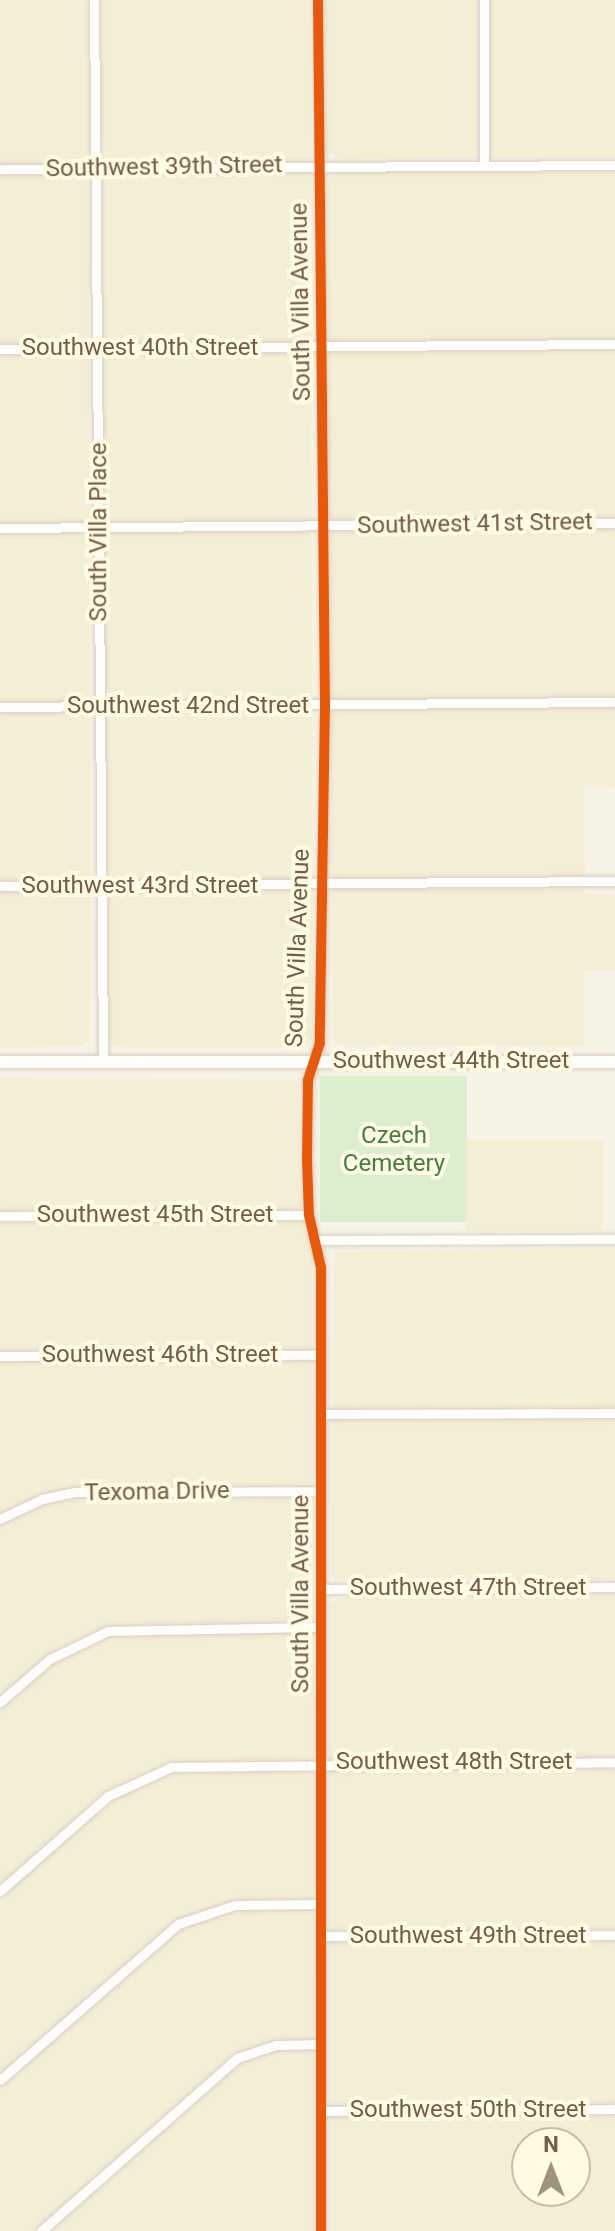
<!DOCTYPE html>
<style>
body{margin:0}
#map{position:relative;width:615px;height:2231px;overflow:hidden;background:#f6f3e5;font-family:Roboto,sans-serif}
div>[style]{position:absolute}
.residential>*{inset:0;background:#f5eed7;transform-origin:0 0}
.green>*{inset:0;background:#dceecf;transform-origin:0 0}
.roads{filter:drop-shadow(0 0 2px #d7d0c3) drop-shadow(0 0 2px #d7d0c3)}
.minor>*{height:9px;margin:-4.5px;padding:0 4.5px;transform-origin:4.5px;border-radius:4.5px;background:#fefdfb}
.secondary>*{height:12px;margin:-6px;padding:0 6px;transform-origin:6px;border-radius:6px;background:#fefdfb}
.cycleway>*{height:10px;margin:-5px;padding:0 5px;transform-origin:5px;border-radius:5px;background:#e8590c}
span{translate:-50% -50%;white-space:nowrap;text-align:center;line-height:1.15;-webkit-text-stroke:8px #fffae4;paint-order:stroke}
.street-label{font-size:24px;color:#725f46}
.park-label{font-size:24px;color:#467f40}
.north{position:absolute;left:511px;top:2127px;width:80px;height:80px;box-sizing:border-box;background:#fffae4;border:2px solid #c7bca5;border-radius:50%;rotate:0deg;font-size:22px;font-weight:700;line-height:32px;text-align:center;color:#725f46}
.north::after{content:'';display:block;margin:auto;width:28px;height:36px;background:#a0937e;clip-path:polygon(50% 0,100% 100%,50% 72%,0 100%)}
</style>
<div id="map">
<div class="residential">
<i style="clip-path:polygon(0 0,87px 0,91px 954px,89px 1040px,82px 1046px,0 1048px)"></i>
<i style="clip-path:polygon(101px 0,310px 0,313px 1033px,310px 1044px,299px 1047px,137px 1049px,112px 1045px,105px 1038px)"></i>
<i style="clip-path:polygon(324px 0,615px 0,615px 157px,338px 159px,326px 150px)"></i>
<i style="clip-path:polygon(343px 172px,615px 172px,615px 788px,584px 789px,585px 893px,615px 895px,615px 970px,584px 971px,584px 1046px,342px 1045px,333px 1041px,328px 185px,333px 175px)"></i>
<i style="clip-path:polygon(0 1078px,298px 1080px,300px 1198px,312px 1252px,314px 2231px,0 2231px)"></i>
<i style="left:467px;top:1140px;width:136px;height:91px"></i>
<i style="clip-path:polygon(615px 1249px,615px 1580px,335px 1580px,331px 1573px,334px 1252px)"></i>
<i style="clip-path:polygon(evenodd,615px 1594px,615px 2231px,330px 2231px,330px 1603px,348px 1596px,615px 1594px,527px 2143px,575px 2143px,575px 2191px,527px 2191px,527px 2143px)"></i>
</div>
<div class="green">
<i style="left:467px;top:1076px;width:146px;height:147px;rotate:90deg"></i>
</div>
<div class="roads">
<div class="minor">
<i style="left:94px;top:0;width:1063px;rotate:89.51deg"></i>
<i style="left:318px;top:0;width:706px;rotate:89.43deg"></i>
<i style="left:325px;top:706px;width:337px;rotate:90.9deg"></i>
<i style="left:320px;top:1043px;width:40px;rotate:108deg"></i>
<i style="left:308px;top:1081px;width:78px;rotate:90.7deg"></i>
<i style="left:307px;top:1159px;width:56px;rotate:88deg"></i>
<i style="left:309px;top:1215px;width:54px;rotate:77.2deg"></i>
<i style="left:321px;top:1268px;width:963px;rotate:90deg"></i>
<i style="left:484px;top:0;width:166px;rotate:90deg"></i>
<i style="left:0;top:169px;width:615px;rotate:-0.37deg"></i>
<i style="left:0;top:349px;width:615px;rotate:-0.47deg"></i>
<i style="left:0;top:528px;width:615px;rotate:-0.47deg"></i>
<i style="left:0;top:707px;width:615px;rotate:-0.47deg"></i>
<i style="left:0;top:886px;width:615px;rotate:-0.47deg"></i>
<i style="left:0;top:1216px;width:309px;rotate:-0.2deg"></i>
<i style="left:317px;top:1240px;width:298px;rotate:-0.2deg"></i>
<i style="left:0;top:1356px;width:321px;rotate:-0.2deg"></i>
<i style="left:321px;top:1414px;width:294px;rotate:-0.2deg"></i>
<i style="left:0;top:1519px;width:47px;rotate:-25.5deg"></i>
<i style="left:42px;top:1499px;width:35px;rotate:-12deg"></i>
<i style="left:76px;top:1492px;width:244px;rotate:-0.2deg"></i>
<i style="left:321px;top:1589px;width:294px;rotate:-0.4deg"></i>
<i style="left:0;top:1702px;width:66px;rotate:-40.7deg"></i>
<i style="left:50px;top:1659px;width:64px;rotate:-25.8deg"></i>
<i style="left:108px;top:1631px;width:213px;rotate:-1.1deg"></i>
<i style="left:0;top:1891px;width:144px;rotate:-41.3deg"></i>
<i style="left:108px;top:1796px;width:69px;rotate:-24.7deg"></i>
<i style="left:171px;top:1767px;width:444px;rotate:-0.6deg"></i>
<i style="left:320px;top:1936px;width:295px;rotate:-0.2deg"></i>
<i style="left:0;top:2080px;width:237px;rotate:-41.2deg"></i>
<i style="left:178px;top:1924px;width:60px;rotate:-18.4deg"></i>
<i style="left:235px;top:1905px;width:85px;rotate:-0.7deg"></i>
<i style="left:321px;top:2111px;width:294px;rotate:-0.4deg"></i>
<i style="left:41px;top:2231px;width:261px;rotate:-41.4deg"></i>
<i style="left:237px;top:2058px;width:41px;rotate:-18.4deg"></i>
<i style="left:276px;top:2045px;width:45px;rotate:-1.3deg"></i>
</div>
<div class="secondary">
<i style="left:0;top:1062px;width:615px"></i>
</div>
</div>
<div class="cycleway">
<i style="left:318px;top:0;width:706px;rotate:89.43deg"></i>
<i style="left:325px;top:706px;width:337px;rotate:90.9deg"></i>
<i style="left:320px;top:1043px;width:40px;rotate:108deg"></i>
<i style="left:308px;top:1081px;width:78px;rotate:90.7deg"></i>
<i style="left:307px;top:1159px;width:56px;rotate:88deg"></i>
<i style="left:309px;top:1215px;width:54px;rotate:77.2deg"></i>
<i style="left:321px;top:1268px;width:963px;rotate:90deg"></i>
</div>
<div class="street-label">
<span style="left:164px;top:167px;rotate:-1deg">Southwest 39th Street</span>
<span style="left:301px;top:302px;rotate:-91deg">South Villa Avenue</span>
<span style="left:140px;top:348px">Southwest 40th Street</span>
<span style="left:475px;top:524px;rotate:-1deg">Southwest 41st Street</span>
<span style="left:99px;top:532px;rotate:-90deg">South Villa Place</span>
<span style="left:188px;top:706px">Southwest 42nd Street</span>
<span style="left:140px;top:886px">Southwest 43rd Street</span>
<span style="left:298px;top:948px;rotate:-88deg">South Villa Avenue</span>
<span style="left:451px;top:1061px">Southwest 44th Street</span>
<span style="left:155px;top:1215px">Southwest 45th Street</span>
<span style="left:160px;top:1355px">Southwest 46th Street</span>
<span style="left:157px;top:1492px;rotate:-1deg">Texoma Drive</span>
<span style="left:468px;top:1588px">Southwest 47th Street</span>
<span style="left:301px;top:1594px;rotate:-90deg">South Villa Avenue</span>
<span style="left:454px;top:1762px">Southwest 48th Street</span>
<span style="left:468px;top:1936px">Southwest 49th Street</span>
<span style="left:468px;top:2110px">Southwest 50th Street</span>
</div>
<div class="park-label">
<span style="left:394px;top:1150px">Czech<br>Cemetery</span>
</div>
<div class="north">N</div>
</div>
